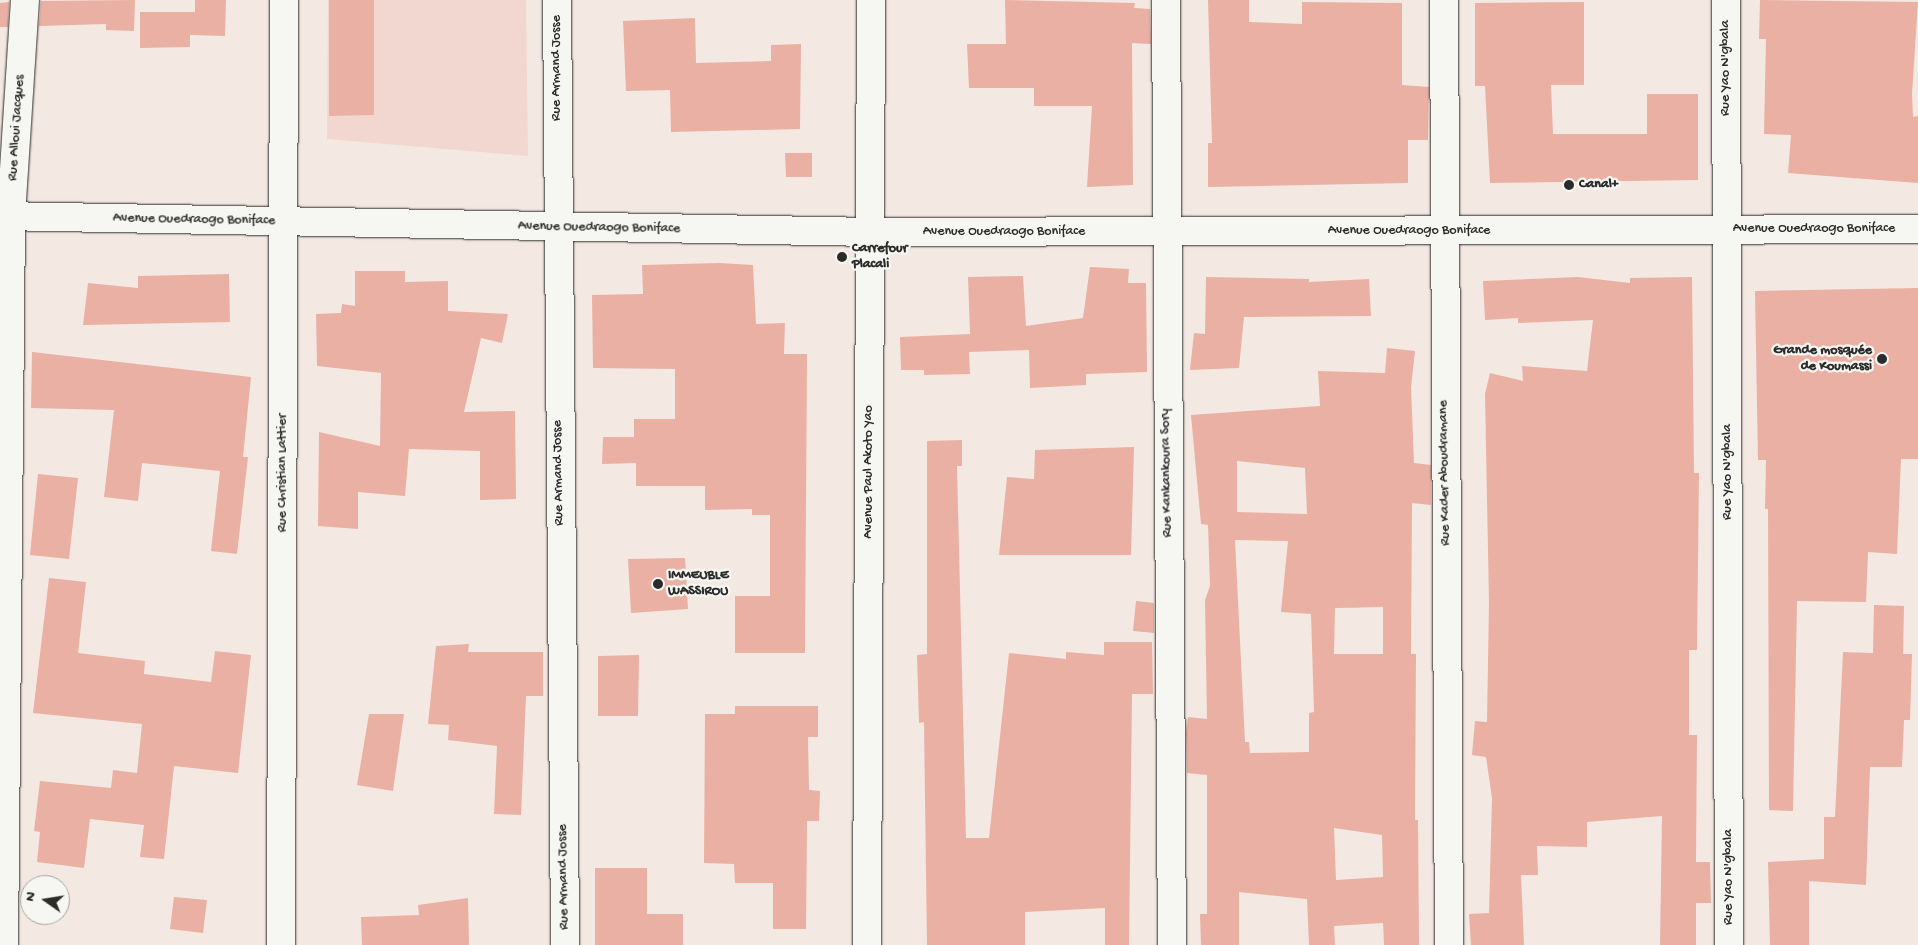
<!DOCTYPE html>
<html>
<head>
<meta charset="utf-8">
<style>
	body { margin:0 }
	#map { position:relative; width:1918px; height:945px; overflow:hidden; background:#f4e8e2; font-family:"Gochi Hand",sans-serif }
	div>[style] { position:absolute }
	.built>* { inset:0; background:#f1d7cf }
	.building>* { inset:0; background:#eab0a4 }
	.roads { filter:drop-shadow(0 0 1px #2b2b2b) drop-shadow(0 0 1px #2b2b2b) }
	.street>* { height:28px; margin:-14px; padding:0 14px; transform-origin:14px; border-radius:14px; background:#f6f6f2 }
	.secondary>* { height:28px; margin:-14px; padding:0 14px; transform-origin:14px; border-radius:14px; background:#f6f6f2 }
	.dots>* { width:14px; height:14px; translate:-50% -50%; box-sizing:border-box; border:2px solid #f6f6f2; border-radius:50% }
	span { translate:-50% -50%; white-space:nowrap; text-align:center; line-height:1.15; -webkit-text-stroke:4.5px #f6f6f2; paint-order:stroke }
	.street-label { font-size:14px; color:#2b2b2b }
	.poi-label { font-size:14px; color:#2b2b2b; font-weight:700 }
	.left { translate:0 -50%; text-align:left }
	.right { translate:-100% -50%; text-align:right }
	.north { position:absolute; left:20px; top:875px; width:50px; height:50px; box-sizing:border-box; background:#f6f6f2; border:1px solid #a5a5a2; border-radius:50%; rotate:283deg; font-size:14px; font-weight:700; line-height:20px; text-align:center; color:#2b2b2b }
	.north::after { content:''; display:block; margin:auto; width:18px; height:22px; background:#2b2b2b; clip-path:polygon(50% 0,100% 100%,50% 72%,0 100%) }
</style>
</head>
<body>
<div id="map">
	<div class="built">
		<div style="clip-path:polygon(328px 0,526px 0,528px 156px,327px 139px)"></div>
	</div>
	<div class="building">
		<div style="clip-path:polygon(135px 0,134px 31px,106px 30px,106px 24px,39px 26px,41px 1px)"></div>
		<div style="clip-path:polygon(195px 0,226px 0,225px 36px,190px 35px,190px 47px,140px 48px,140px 12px,195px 12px)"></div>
		<div style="clip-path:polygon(329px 0,374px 0,374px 115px,329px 116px)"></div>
		<div style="clip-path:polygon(1005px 0,1135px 3px,1134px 8px,1150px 9px,1151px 44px,1132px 43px,1133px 185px,1087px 187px,1092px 106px,1034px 106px,1034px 88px,969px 88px,967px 44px,1006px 44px)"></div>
		<div style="clip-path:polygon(1208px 0,1249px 0,1249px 22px,1302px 24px,1302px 2px,1402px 3px,1402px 85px,1429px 87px,1428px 140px,1408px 140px,1408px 183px,1208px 187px,1208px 143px,1212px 143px)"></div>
		<div style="clip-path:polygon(1760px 0,1918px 2px,1912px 94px,1913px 117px,1918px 116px,1918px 183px,1788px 173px,1791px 135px,1764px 134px,1766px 39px,1759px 39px)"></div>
		<div style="clip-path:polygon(9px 2px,8px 27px,0 27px,0 3px)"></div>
		<div style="clip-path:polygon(1584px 2px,1584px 85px,1551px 85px,1553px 134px,1647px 134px,1647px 94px,1698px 94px,1698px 180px,1490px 183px,1485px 86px,1475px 86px,1475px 3px)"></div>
		<div style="clip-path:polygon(695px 18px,696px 63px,771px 61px,771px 45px,801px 44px,800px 129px,671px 132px,670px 90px,626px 91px,623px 21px)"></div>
		<div style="clip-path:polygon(785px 153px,812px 153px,812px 177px,786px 177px)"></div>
		<div style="clip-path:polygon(720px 263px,753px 265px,756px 324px,785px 323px,784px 354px,807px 354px,805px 653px,735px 653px,735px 596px,770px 596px,770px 515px,752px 515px,752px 509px,705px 510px,705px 486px,636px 486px,636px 463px,602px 464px,603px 437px,634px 437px,634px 419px,675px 419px,675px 369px,593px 368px,592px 295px,643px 294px,642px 265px)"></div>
		<div style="clip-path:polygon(1090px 267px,1129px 269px,1128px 283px,1146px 283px,1147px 372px,1086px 374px,1086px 385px,1030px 388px,1029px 350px,969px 352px,970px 374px,924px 375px,924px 370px,901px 370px,900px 337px,970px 334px,968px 277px,1023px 276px,1026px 326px,1083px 318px)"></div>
		<div style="clip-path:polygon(355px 271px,405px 271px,405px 282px,448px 281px,448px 311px,508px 314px,502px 343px,481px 338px,464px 412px,515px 411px,516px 499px,480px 500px,480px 451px,409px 449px,405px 496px,358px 492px,358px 529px,318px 526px,319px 432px,380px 446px,381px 373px,317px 366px,316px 314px,341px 313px,342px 304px,355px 306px)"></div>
		<div style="clip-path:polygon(229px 274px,230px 322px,83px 325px,88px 283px,138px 288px,138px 276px)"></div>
		<div style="clip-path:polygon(1206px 277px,1309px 279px,1309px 282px,1369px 279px,1371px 316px,1244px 317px,1239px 368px,1190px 370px,1194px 333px,1205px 334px)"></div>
		<div style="clip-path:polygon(1578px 277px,1630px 283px,1630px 278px,1692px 277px,1694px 473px,1699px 473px,1697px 650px,1689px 650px,1689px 735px,1697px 735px,1696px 862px,1710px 862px,1711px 903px,1696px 903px,1696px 945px,1660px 945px,1662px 816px,1587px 822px,1587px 847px,1537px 846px,1538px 875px,1521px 875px,1524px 945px,1471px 945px,1469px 914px,1489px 913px,1492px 798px,1486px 757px,1472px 755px,1475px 721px,1487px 722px,1489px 602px,1485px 394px,1490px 373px,1523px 381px,1522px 366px,1587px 371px,1593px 320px,1518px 323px,1518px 318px,1485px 320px,1483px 281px)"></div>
		<div style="clip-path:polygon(1918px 288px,1918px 459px,1901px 459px,1897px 554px,1868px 552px,1866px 602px,1797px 601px,1793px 811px,1769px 810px,1768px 509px,1765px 509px,1766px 460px,1758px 460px,1755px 291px)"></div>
		<div style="clip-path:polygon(evenodd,1387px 348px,1415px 351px,1411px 387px,1414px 463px,1431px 465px,1431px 505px,1412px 503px,1411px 654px,1416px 654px,1415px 820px,1418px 820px,1419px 945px,1384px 945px,1383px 923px,1334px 926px,1335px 945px,1309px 945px,1307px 899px,1239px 892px,1239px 945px,1201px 945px,1200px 914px,1207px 914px,1207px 775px,1187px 773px,1186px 732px,1188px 717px,1207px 719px,1205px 600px,1210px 586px,1208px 525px,1201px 524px,1191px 415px,1320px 406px,1318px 371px,1385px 373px,1387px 348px,1237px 461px,1305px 468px,1307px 514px,1237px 512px,1237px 461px,1387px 348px,1235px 540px,1288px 541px,1281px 612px,1311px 614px,1314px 712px,1309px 713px,1309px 752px,1250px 753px,1249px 742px,1245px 742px,1235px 540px,1387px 348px,1383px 607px,1383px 654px,1334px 654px,1335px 608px,1383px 607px,1387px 348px,1334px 828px,1382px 835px,1383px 877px,1336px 880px,1334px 828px)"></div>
		<div style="clip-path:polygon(32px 352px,251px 377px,243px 457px,248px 457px,237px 554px,211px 551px,220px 471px,142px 463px,138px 501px,104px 497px,114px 410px,31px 408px)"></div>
		<div style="clip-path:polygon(962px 440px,962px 466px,957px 466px,966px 838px,989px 838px,1009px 653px,1066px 659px,1066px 652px,1104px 655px,1104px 642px,1152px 642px,1153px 694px,1132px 694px,1129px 945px,1105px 945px,1105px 908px,1025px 912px,1025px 945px,927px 945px,924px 722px,919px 723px,917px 655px,927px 654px,927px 441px)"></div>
		<div style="clip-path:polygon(1134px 447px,1131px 555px,999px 555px,1007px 477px,1034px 479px,1035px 450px)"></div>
		<div style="clip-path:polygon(38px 474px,78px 478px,69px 559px,30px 555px)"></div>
		<div style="clip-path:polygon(685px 558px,688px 609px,631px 613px,628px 559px)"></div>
		<div style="clip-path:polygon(49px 578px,86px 582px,78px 653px,145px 661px,144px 674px,211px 682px,215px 651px,251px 655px,238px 773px,174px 766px,164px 859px,140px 857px,144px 825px,90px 819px,84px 868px,37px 862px,40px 832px,34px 831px,40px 781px,111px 788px,113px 770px,137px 773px,142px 724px,33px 713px)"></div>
		<div style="clip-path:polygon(1136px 601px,1154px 603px,1154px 633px,1133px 631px)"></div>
		<div style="clip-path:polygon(1874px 605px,1904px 606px,1903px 654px,1912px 654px,1910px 720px,1904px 720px,1902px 767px,1870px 767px,1866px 885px,1809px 881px,1809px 945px,1770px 945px,1768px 862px,1824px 859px,1824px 817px,1835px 817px,1843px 652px,1873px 653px)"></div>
		<div style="clip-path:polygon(469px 644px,468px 652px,543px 652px,543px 696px,526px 696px,521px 815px,494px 814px,497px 746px,448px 740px,449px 725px,428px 724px,436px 646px)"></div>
		<div style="clip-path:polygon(639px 655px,638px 716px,598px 716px,598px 656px)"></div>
		<div style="clip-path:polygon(735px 706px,818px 706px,818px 737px,808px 737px,809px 790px,820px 791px,819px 821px,807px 821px,806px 929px,773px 929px,773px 883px,735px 883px,734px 864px,704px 863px,705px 714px,735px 714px)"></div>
		<div style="clip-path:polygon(369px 714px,404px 714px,393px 791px,357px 785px)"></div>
		<div style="clip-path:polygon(595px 868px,647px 868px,647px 914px,683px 914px,683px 945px,595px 945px)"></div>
		<div style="clip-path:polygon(174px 897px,207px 900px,203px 933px,170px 929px)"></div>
		<div style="clip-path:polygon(468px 898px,469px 945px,362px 945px,361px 917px,419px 915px,418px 905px)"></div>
	</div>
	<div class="roads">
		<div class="street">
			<div style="left:557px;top:0;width:945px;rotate:89.51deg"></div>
			<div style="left:1166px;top:0;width:945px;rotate:89.64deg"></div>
			<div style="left:1444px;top:0;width:945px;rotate:89.7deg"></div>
			<div style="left:1726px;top:0;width:945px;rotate:89.82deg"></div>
			<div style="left:4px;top:945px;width:729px;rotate:-89.45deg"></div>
			<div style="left:11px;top:216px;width:216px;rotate:-86.3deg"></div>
			<div style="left:281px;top:945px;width:945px;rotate:-89.82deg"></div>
		</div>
		<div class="secondary">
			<div style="left:0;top:216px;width:869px;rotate:1.05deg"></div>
			<div style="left:869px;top:232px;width:1049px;rotate:-0.16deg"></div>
			<div style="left:867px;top:945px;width:945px;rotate:-89.76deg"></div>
		</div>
	</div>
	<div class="dots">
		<div style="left:1569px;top:185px;background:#2b2b2b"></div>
		<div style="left:842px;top:257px;background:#2b2b2b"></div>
		<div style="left:1882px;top:359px;background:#2b2b2b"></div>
		<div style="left:658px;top:584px;background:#2b2b2b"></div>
	</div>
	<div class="street-label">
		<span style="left:557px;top:68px;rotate:-90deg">Rue Armand Josse</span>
		<span style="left:1726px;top:68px;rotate:-90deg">Rue Yao N'gbala</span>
		<span style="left:17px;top:128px;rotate:-86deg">Rue Alloui Jacques</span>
		<span style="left:194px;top:220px;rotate:1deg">Avenue Ouedraogo Boniface</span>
		<span style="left:599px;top:228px;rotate:1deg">Avenue Ouedraogo Boniface</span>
		<span style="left:1814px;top:229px">Avenue Ouedraogo Boniface</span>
		<span style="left:1409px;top:231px">Avenue Ouedraogo Boniface</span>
		<span style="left:1004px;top:232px">Avenue Ouedraogo Boniface</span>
		<span style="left:869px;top:472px;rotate:-90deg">Avenue Paul Akoto Yao</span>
		<span style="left:1728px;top:472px;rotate:-90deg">Rue Yao N'gbala</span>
		<span style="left:283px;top:473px;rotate:-90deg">Rue Christian Lattier</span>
		<span style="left:559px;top:473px;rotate:-91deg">Rue Armand Josse</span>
		<span style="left:1167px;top:473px;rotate:-91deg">Rue Kankankoura Sory</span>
		<span style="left:1445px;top:473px;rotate:-91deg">Rue Kader Aboudramane</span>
		<span style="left:564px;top:877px;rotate:-91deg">Rue Armand Josse</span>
		<span style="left:1729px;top:877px;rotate:-90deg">Rue Yao N'gbala</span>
	</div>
	<div class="poi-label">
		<span class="left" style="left:1579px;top:185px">Canal+</span>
		<span class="left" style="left:852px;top:257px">Carrefour<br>Placali</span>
		<span class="right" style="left:1872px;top:359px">Grande mosquée<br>de Koumassi</span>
		<span class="left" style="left:668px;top:584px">IMMEUBLE<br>WASSIROU</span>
	</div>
	<div class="north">N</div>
</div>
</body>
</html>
